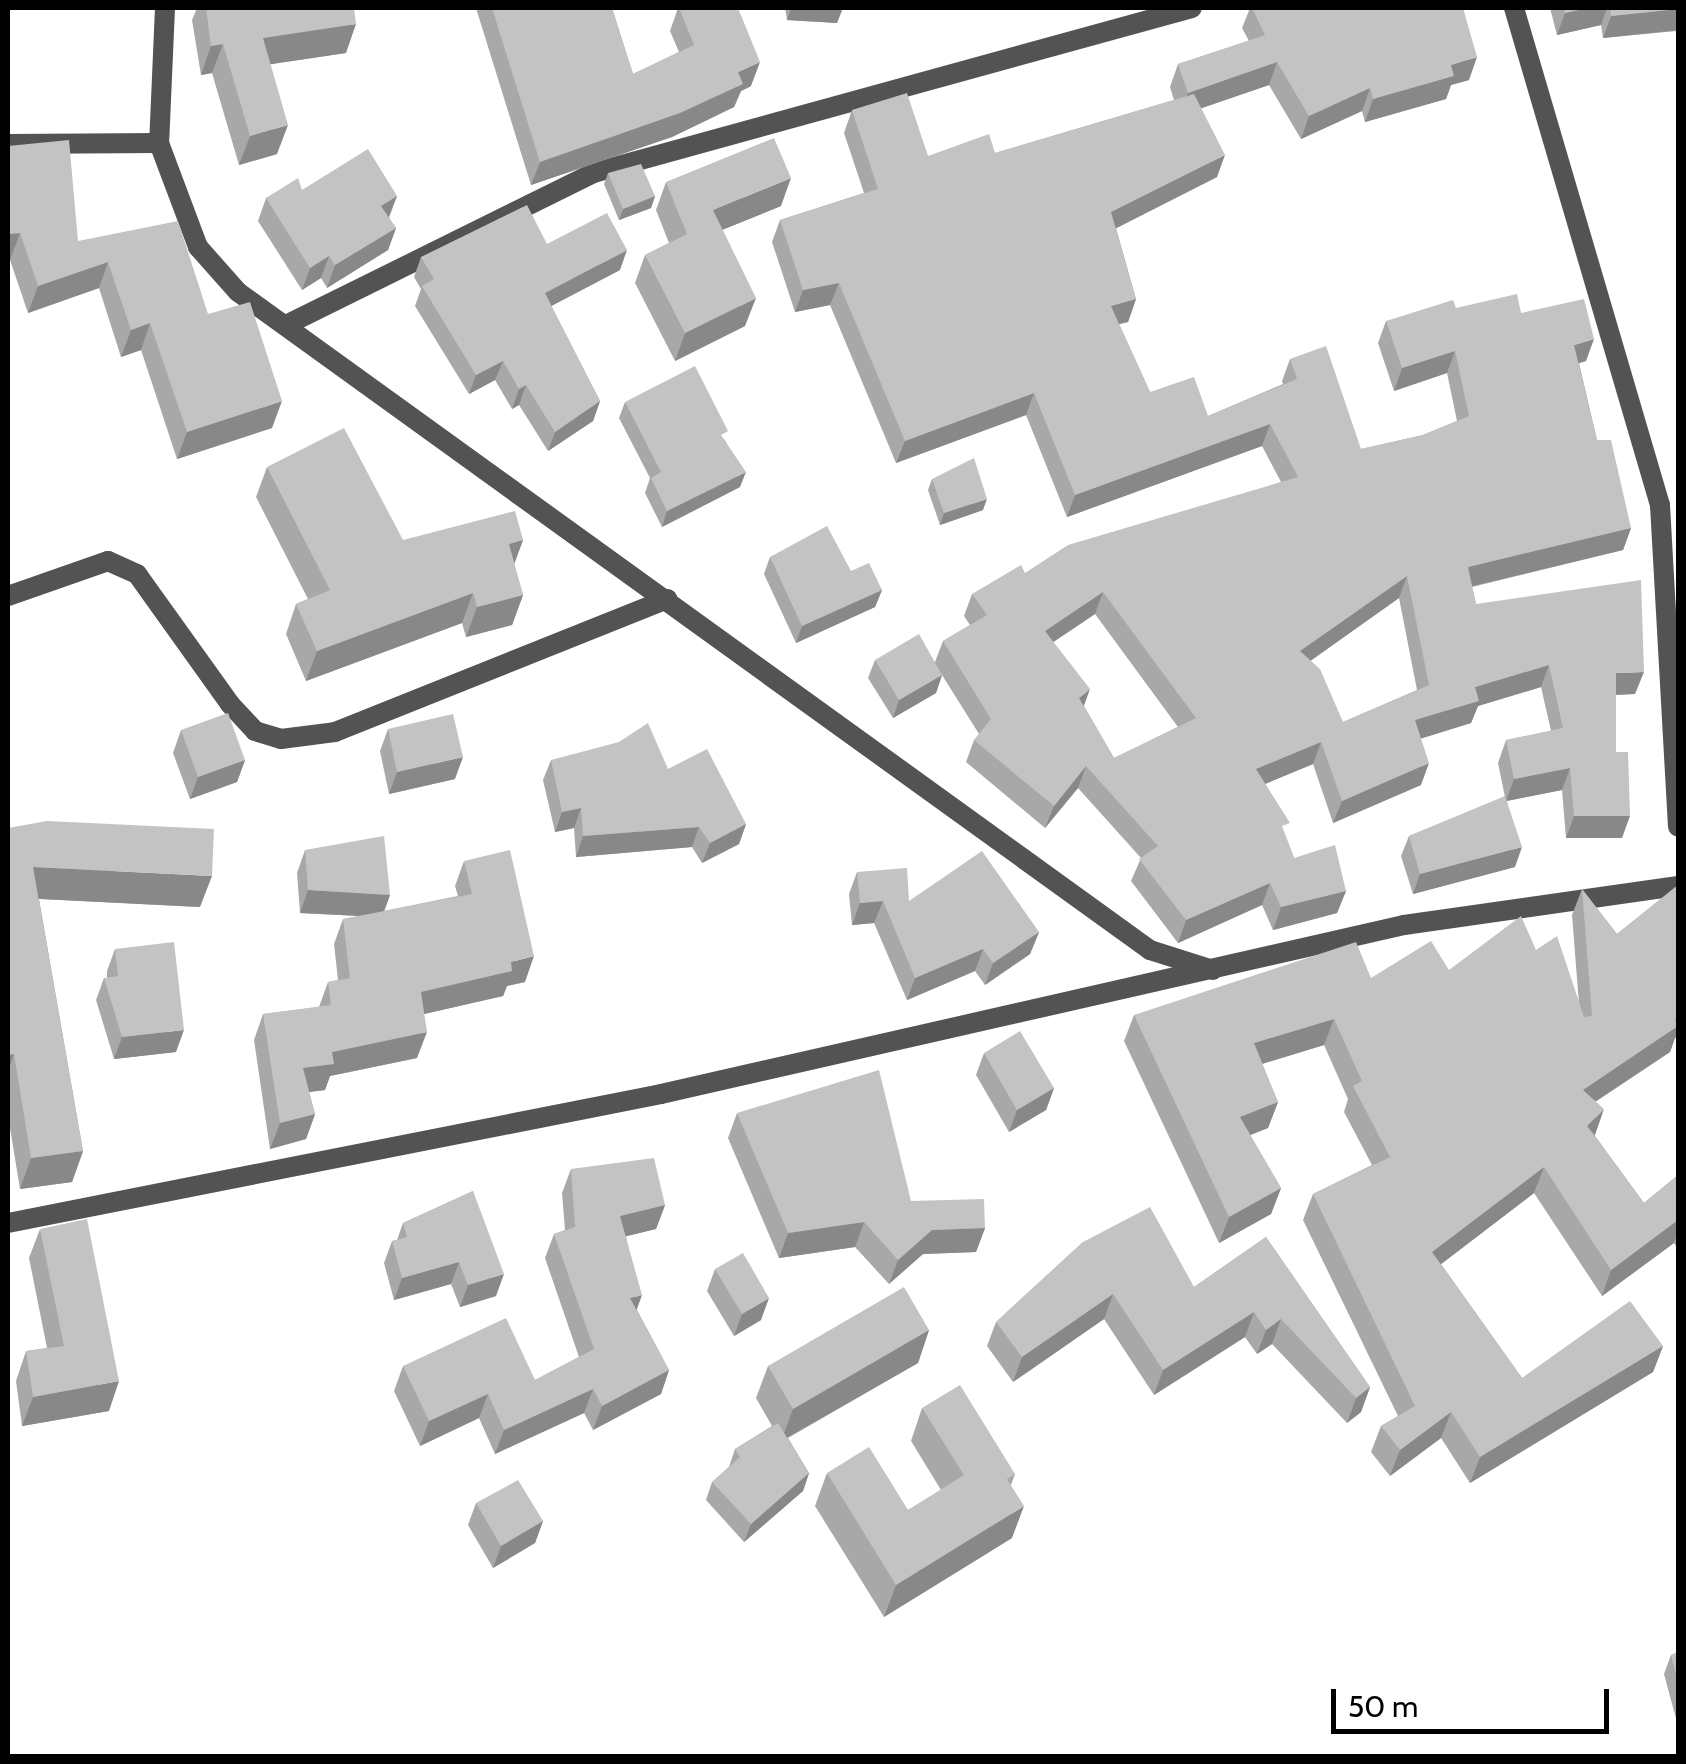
<!DOCTYPE html>
<html>
<head>
<meta charset="utf-8">
<style>
	body { margin:0 }
	#map { position:relative; width:1686px; height:1764px; overflow:hidden; background:#fff; font-family:Cabin,sans-serif }
	div>[style] { position:absolute }
	.street>* { height:20px; margin:-10px; padding:0 10px; transform-origin:10px; border-radius:10px; background:#535353 }
	.wall>* { inset:0; background:#a8a8a8 }
	.shaded-wall>* { inset:0; background:#888 }
	.building>* { inset:0; background:#c3c3c3 }
	span { translate:-50% -50%; white-space:nowrap; text-align:center; line-height:1.15; -webkit-text-stroke:9px #fff; paint-order:stroke }
	.frame { position:absolute; inset:0; border:10px solid #000; pointer-events:none }
	.scale { position:absolute; left:1331px; top:1689px; width:278px; height:45px; box-sizing:border-box; border:5px solid #000; border-top:0; padding-left:12px; font-size:30px; line-height:35px; white-space:nowrap; color:#000; -webkit-text-stroke:8px #fff; paint-order:stroke }
</style>
</head>
<body>
<div id="map">
	<div class="street">
		<div style="left:165px;top:8px;width:135px;rotate:92.5deg"></div>
		<div style="left:159px;top:143px;width:111px;rotate:69.4deg"></div>
		<div style="left:198px;top:247px;width:60px;rotate:48.4deg"></div>
		<div style="left:238px;top:292px;width:1125px;rotate:35.81deg"></div>
		<div style="left:1150px;top:950px;width:66px;rotate:17.6deg"></div>
		<div style="left:1514px;top:8px;width:518px;rotate:73.63deg"></div>
		<div style="left:1660px;top:505px;width:322px;rotate:86.8deg"></div>
		<div style="left:8px;top:144px;width:151px;rotate:-0.4deg"></div>
		<div style="left:290px;top:323px;width:338px;rotate:-26.3deg"></div>
		<div style="left:593px;top:173px;width:621px;rotate:-15.4deg"></div>
		<div style="left:8px;top:596px;width:106px;rotate:-19.3deg"></div>
		<div style="left:108px;top:561px;width:32px;rotate:24deg"></div>
		<div style="left:137px;top:574px;width:160px;rotate:54.4deg"></div>
		<div style="left:230px;top:704px;width:37px;rotate:47deg"></div>
		<div style="left:255px;top:731px;width:27px;rotate:17deg"></div>
		<div style="left:281px;top:739px;width:54px;rotate:-7.4deg"></div>
		<div style="left:335px;top:732px;width:358px;rotate:-21.8deg"></div>
		<div style="left:8px;top:1223px;width:666px;rotate:-11.17deg"></div>
		<div style="left:661px;top:1094px;width:762px;rotate:-12.81deg"></div>
		<div style="left:1404px;top:925px;width:277px;rotate:-8.1deg"></div>
	</div>
	<div class="wall">
		<div style="clip-path:polygon(197px 8px,354px 8px,346px 53px,270px 64px,277px 154px,239px 165px,212px 73px,201px 75px,192px 20px)"></div>
		<div style="clip-path:polygon(476px 8px,612px 8px,633px 74px,679px 52px,670px 31px,678px 8px,751px 86px,741px 91px,734px 107px,672px 137px,531px 185px)"></div>
		<div style="clip-path:polygon(785px 8px,866px 8px,842px 10px,837px 23px,787px 20px)"></div>
		<div style="clip-path:polygon(evenodd,1250px 8px,1463px 8px,1469px 80px,1451px 85px,1446px 99px,1365px 122px,1362px 111px,1301px 139px,1269px 85px,1201px 108px,1217px 177px,1116px 228px,1136px 299px,1128px 322px,1119px 324px,1150px 392px,1208px 416px,1283px 384px,1282px 381px,1290px 359px,1361px 449px,1423px 435px,1457px 421px,1447px 373px,1394px 391px,1378px 343px,1386px 321px,1456px 308px,1521px 313px,1586px 361px,1579px 363px,1597px 440px,1631px 528px,1623px 550px,1472px 587px,1476px 604px,1635px 694px,1616px 695px,1616px 752px,1622px 838px,1566px 838px,1562px 790px,1507px 801px,1515px 867px,1413px 894px,1401px 856px,1409px 836px,1505px 797px,1498px 763px,1506px 740px,1551px 731px,1541px 687px,1478px 706px,1471px 723px,1421px 738px,1421px 785px,1333px 823px,1313px 764px,1265px 784px,1294px 858px,1346px 891px,1337px 913px,1273px 930px,1262px 905px,1178px 943px,1131px 881px,1141px 858px,1078px 788px,1045px 828px,966px 762px,974px 740px,979px 734px,942px 675px,936px 693px,893px 718px,868px 678px,875px 660px,935px 662px,943px 641px,970px 625px,964px 616px,972px 594px,1281px 482px,1262px 446px,1067px 517px,1026px 415px,896px 463px,830px 305px,795px 312px,772px 242px,780px 220px,864px 193px,844px 133px,852px 110px,928px 156px,995px 153px,1174px 100px,1170px 87px,1178px 64px,1249px 41px,1242px 28px,1250px 8px,1399px 598px,1417px 690px,1343px 722px,1310px 661px,1399px 598px,1250px 8px,1095px 614px,1178px 727px,1114px 758px,1084px 706px,1053px 642px,1095px 614px)"></div>
		<div style="clip-path:polygon(1550px 8px,1678px 8px,1677px 31px,1603px 38px,1601px 25px,1557px 35px)"></div>
		<div style="clip-path:polygon(8px 146px,78px 241px,208px 314px,272px 428px,177px 459px,141px 350px,121px 357px,99px 288px,28px 313px,10px 260px)"></div>
		<div style="clip-path:polygon(608px 173px,655px 196px,651px 208px,619px 220px,604px 184px)"></div>
		<div style="clip-path:polygon(666px 182px,781px 206px,722px 230px,745px 326px,675px 361px,635px 283px,645px 255px,669px 243px,656px 210px)"></div>
		<div style="clip-path:polygon(302px 190px,397px 196px,389px 218px,396px 228px,388px 250px,327px 288px,321px 278px,302px 290px,258px 221px,266px 198px)"></div>
		<div style="clip-path:polygon(547px 244px,620px 270px,551px 306px,600px 401px,593px 421px,548px 451px,519px 405px,512px 409px,495px 380px,469px 394px,415px 306px,421px 289px,414px 277px,421px 257px)"></div>
		<div style="clip-path:polygon(625px 402px,725px 440px,740px 487px,662px 527px,645px 493px,650px 478px,619px 418px)"></div>
		<div style="clip-path:polygon(267px 467px,403px 540px,523px 540px,514px 564px,523px 595px,512px 625px,466px 637px,462px 623px,306px 681px,286px 634px,296px 604px,308px 599px,256px 497px)"></div>
		<div style="clip-path:polygon(932px 479px,983px 510px,940px 525px,928px 490px)"></div>
		<div style="clip-path:polygon(770px 557px,851px 571px,882px 590px,875px 607px,796px 643px,764px 574px)"></div>
		<div style="clip-path:polygon(388px 729px,455px 779px,389px 794px,380px 751px)"></div>
		<div style="clip-path:polygon(181px 730px,245px 760px,237px 782px,190px 799px,173px 753px)"></div>
		<div style="clip-path:polygon(551px 760px,668px 769px,746px 824px,739px 844px,702px 863px,692px 847px,576px 857px,574px 828px,555px 832px,543px 780px)"></div>
		<div style="clip-path:polygon(8px 828px,200px 907px,39px 899px,83px 1151px,72px 1182px,20px 1189px,8px 1116px)"></div>
		<div style="clip-path:polygon(305px 850px,390px 895px,384px 911px,458px 896px,455px 886px,464px 861px,525px 982px,507px 986px,503px 996px,424px 1014px,417px 1058px,330px 1076px,325px 1090px,309px 1092px,315px 1114px,306px 1139px,270px 1149px,254px 1040px,263px 1014px,319px 1007px,328px 982px,338px 980px,334px 944px,343px 919px,359px 916px,300px 913px,297px 873px)"></div>
		<div style="clip-path:polygon(857px 872px,909px 901px,1039px 932px,1030px 954px,985px 985px,975px 971px,907px 1000px,874px 923px,852px 925px,849px 894px)"></div>
		<div style="clip-path:polygon(1678px 885px,1678px 1035px,1675px 1038px,1670px 1052px,1596px 1101px,1595px 1136px,1644px 1203px,1678px 1175px,1678px 1249px,1674px 1243px,1602px 1296px,1534px 1193px,1441px 1264px,1522px 1378px,1663px 1346px,1653px 1372px,1470px 1483px,1441px 1438px,1390px 1476px,1371px 1452px,1381px 1426px,1398px 1416px,1303px 1220px,1313px 1194px,1372px 1165px,1344px 1112px,1348px 1099px,1324px 1045px,1262px 1064px,1278px 1102px,1268px 1128px,1250px 1135px,1281px 1188px,1271px 1214px,1219px 1243px,1124px 1041px,1134px 1015px,1371px 978px,1449px 970px,1536px 950px,1579px 1004px,1572px 915px,1582px 889px,1617px 934px)"></div>
		<div style="clip-path:polygon(115px 949px,176px 1052px,114px 1059px,96px 1000px,104px 978px,107px 978px,107px 971px)"></div>
		<div style="clip-path:polygon(984px 1053px,1054px 1088px,1046px 1110px,1009px 1132px,976px 1075px)"></div>
		<div style="clip-path:polygon(737px 1113px,911px 1201px,985px 1228px,976px 1252px,923px 1254px,889px 1284px,855px 1247px,779px 1258px,728px 1138px)"></div>
		<div style="clip-path:polygon(571px 1169px,665px 1205px,656px 1229px,626px 1236px,637px 1310px,669px 1370px,661px 1394px,593px 1430px,584px 1413px,495px 1454px,479px 1418px,420px 1446px,394px 1391px,403px 1366px,535px 1380px,579px 1357px,545px 1258px,554px 1234px,565px 1230px,562px 1193px)"></div>
		<div style="clip-path:polygon(473px 1191px,496px 1296px,460px 1307px,451px 1284px,394px 1300px,384px 1263px,392px 1241px,397px 1240px,403px 1223px)"></div>
		<div style="clip-path:polygon(40px 1229px,109px 1411px,22px 1426px,16px 1381px,26px 1351px,47px 1348px,29px 1258px)"></div>
		<div style="clip-path:polygon(1266px 1237px,1370px 1387px,1361px 1412px,1347px 1423px,1272px 1344px,1257px 1354px,1245px 1337px,1154px 1395px,1104px 1319px,1013px 1382px,987px 1346px,996px 1322px,1083px 1242px,1194px 1287px)"></div>
		<div style="clip-path:polygon(715px 1269px,761px 1320px,734px 1336px,707px 1291px)"></div>
		<div style="clip-path:polygon(929px 1330px,918px 1363px,788px 1438px,809px 1473px,803px 1491px,744px 1542px,706px 1500px,712px 1482px,729px 1467px,735px 1449px,772px 1426px,756px 1398px,768px 1366px)"></div>
		<div style="clip-path:polygon(922px 1408px,1015px 1474px,1011px 1485px,1012px 1538px,884px 1617px,815px 1506px,827px 1473px,908px 1510px,941px 1490px,911px 1441px)"></div>
		<div style="clip-path:polygon(476px 1503px,543px 1521px,535px 1543px,493px 1568px,468px 1525px)"></div>
		<div style="clip-path:polygon(1678px 1652px,1678px 1726px,1664px 1674px,1671px 1655px)"></div>
	</div>
	<div class="shaded-wall">
		<div style="clip-path:polygon(791px 8px,866px 8px,842px 10px,837px 23px,787px 20px)"></div>
		<div style="clip-path:polygon(1588px 8px,1607px 8px,1601px 25px,1557px 35px,1565px 13px)"></div>
		<div style="clip-path:polygon(1678px 9px,1678px 30px,1603px 38px,1611px 16px)"></div>
		<div style="clip-path:polygon(356px 24px,346px 53px,252px 67px,263px 38px)"></div>
		<div style="clip-path:polygon(223px 44px,212px 73px,201px 75px,211px 46px)"></div>
		<div style="clip-path:polygon(1477px 57px,1469px 80px,1451px 85px,1446px 99px,1365px 122px,1373px 99px,1451px 65px)"></div>
		<div style="clip-path:polygon(760px 62px,751px 86px,741px 91px,734px 107px,672px 137px,531px 185px,540px 162px)"></div>
		<div style="clip-path:polygon(1277px 62px,1269px 85px,1179px 116px,1188px 93px)"></div>
		<div style="clip-path:polygon(1370px 88px,1362px 111px,1301px 139px,1309px 116px)"></div>
		<div style="clip-path:polygon(288px 125px,277px 154px,239px 165px,250px 136px)"></div>
		<div style="clip-path:polygon(1225px 155px,1217px 177px,1103px 235px,1111px 212px)"></div>
		<div style="clip-path:polygon(791px 178px,781px 206px,702px 238px,713px 210px)"></div>
		<div style="clip-path:polygon(397px 196px,388px 218px,381px 206px)"></div>
		<div style="clip-path:polygon(655px 196px,651px 208px,619px 220px,623px 209px)"></div>
		<div style="clip-path:polygon(396px 228px,388px 250px,327px 288px,335px 265px)"></div>
		<div style="clip-path:polygon(20px 233px,10px 260px,8px 260px,8px 234px)"></div>
		<div style="clip-path:polygon(627px 250px,620px 270px,538px 313px,545px 293px)"></div>
		<div style="clip-path:polygon(329px 256px,321px 278px,302px 290px,310px 268px)"></div>
		<div style="clip-path:polygon(108px 262px,99px 288px,28px 313px,38px 286px)"></div>
		<div style="clip-path:polygon(839px 283px,830px 305px,795px 312px,803px 290px)"></div>
		<div style="clip-path:polygon(756px 298px,745px 326px,675px 361px,685px 333px)"></div>
		<div style="clip-path:polygon(1136px 299px,1128px 322px,1103px 328px,1111px 306px)"></div>
		<div style="clip-path:polygon(150px 323px,141px 350px,121px 357px,131px 330px)"></div>
		<div style="clip-path:polygon(1594px 339px,1586px 361px,1566px 367px,1574px 345px)"></div>
		<div style="clip-path:polygon(1455px 351px,1447px 373px,1394px 391px,1402px 368px)"></div>
		<div style="clip-path:polygon(503px 361px,495px 380px,469px 394px,476px 375px)"></div>
		<div style="clip-path:polygon(526px 385px,519px 405px,512px 409px,519px 389px)"></div>
		<div style="clip-path:polygon(1034px 393px,1026px 415px,896px 463px,905px 441px)"></div>
		<div style="clip-path:polygon(282px 401px,272px 428px,177px 459px,187px 432px)"></div>
		<div style="clip-path:polygon(600px 401px,593px 421px,548px 451px,555px 432px)"></div>
		<div style="clip-path:polygon(1270px 424px,1262px 446px,1067px 517px,1075px 495px)"></div>
		<div style="clip-path:polygon(746px 472px,740px 487px,662px 527px,667px 511px)"></div>
		<div style="clip-path:polygon(987px 499px,983px 510px,940px 525px,944px 513px)"></div>
		<div style="clip-path:polygon(1631px 528px,1623px 550px,1460px 589px,1468px 567px)"></div>
		<div style="clip-path:polygon(523px 540px,512px 570px,509px 544px)"></div>
		<div style="clip-path:polygon(1407px 576px,1399px 598px,1292px 674px,1300px 651px)"></div>
		<div style="clip-path:polygon(882px 590px,875px 607px,796px 643px,802px 626px)"></div>
		<div style="clip-path:polygon(1103px 592px,1095px 614px,1037px 653px,1045px 631px)"></div>
		<div style="clip-path:polygon(473px 593px,462px 623px,306px 681px,317px 651px)"></div>
		<div style="clip-path:polygon(523px 595px,512px 625px,466px 637px,477px 607px)"></div>
		<div style="clip-path:polygon(1549px 665px,1541px 687px,1478px 706px,1471px 723px,1407px 743px,1415px 720px,1475px 687px)"></div>
		<div style="clip-path:polygon(1644px 672px,1635px 694px,1608px 695px,1616px 673px)"></div>
		<div style="clip-path:polygon(942px 675px,936px 693px,893px 718px,899px 700px)"></div>
		<div style="clip-path:polygon(1090px 689px,1082px 711px,1079px 698px)"></div>
		<div style="clip-path:polygon(1321px 742px,1313px 764px,1248px 791px,1256px 769px)"></div>
		<div style="clip-path:polygon(463px 757px,455px 779px,389px 794px,397px 772px)"></div>
		<div style="clip-path:polygon(245px 760px,237px 782px,190px 799px,198px 777px)"></div>
		<div style="clip-path:polygon(1429px 763px,1421px 785px,1333px 823px,1342px 801px)"></div>
		<div style="clip-path:polygon(1086px 766px,1078px 788px,1045px 828px,1054px 806px)"></div>
		<div style="clip-path:polygon(1570px 768px,1562px 790px,1506px 801px,1514px 779px)"></div>
		<div style="clip-path:polygon(581px 808px,574px 828px,555px 832px,562px 812px)"></div>
		<div style="clip-path:polygon(1574px 816px,1630px 816px,1622px 838px,1566px 838px)"></div>
		<div style="clip-path:polygon(746px 824px,739px 844px,702px 863px,710px 843px)"></div>
		<div style="clip-path:polygon(699px 827px,692px 847px,576px 857px,583px 836px)"></div>
		<div style="clip-path:polygon(1522px 847px,1515px 867px,1413px 894px,1420px 874px)"></div>
		<div style="clip-path:polygon(33px 867px,212px 876px,200px 907px,22px 898px)"></div>
		<div style="clip-path:polygon(1270px 883px,1262px 905px,1178px 943px,1186px 920px)"></div>
		<div style="clip-path:polygon(308px 890px,390px 895px,382px 917px,300px 913px)"></div>
		<div style="clip-path:polygon(1346px 891px,1337px 913px,1273px 930px,1281px 907px)"></div>
		<div style="clip-path:polygon(883px 901px,874px 923px,852px 925px,860px 903px)"></div>
		<div style="clip-path:polygon(1039px 932px,1030px 954px,985px 985px,993px 963px)"></div>
		<div style="clip-path:polygon(983px 949px,975px 971px,907px 1000px,915px 978px)"></div>
		<div style="clip-path:polygon(534px 956px,525px 982px,507px 986px,503px 996px,411px 1017px,421px 992px,511px 962px)"></div>
		<div style="clip-path:polygon(1678px 1017px,1678px 1035px,1675px 1038px,1670px 1052px,1574px 1116px,1583px 1090px)"></div>
		<div style="clip-path:polygon(1334px 1019px,1324px 1045px,1245px 1069px,1254px 1043px)"></div>
		<div style="clip-path:polygon(184px 1030px,176px 1052px,114px 1059px,122px 1037px)"></div>
		<div style="clip-path:polygon(427px 1032px,417px 1058px,330px 1076px,325px 1090px,294px 1094px,303px 1068px,332px 1052px)"></div>
		<div style="clip-path:polygon(14px 1054px,8px 1071px,8px 1055px)"></div>
		<div style="clip-path:polygon(1054px 1088px,1046px 1110px,1009px 1132px,1017px 1110px)"></div>
		<div style="clip-path:polygon(1278px 1102px,1268px 1128px,1230px 1143px,1240px 1117px)"></div>
		<div style="clip-path:polygon(1604px 1109px,1595px 1135px,1587px 1126px)"></div>
		<div style="clip-path:polygon(315px 1114px,306px 1139px,270px 1149px,280px 1123px)"></div>
		<div style="clip-path:polygon(83px 1151px,72px 1182px,20px 1189px,31px 1158px)"></div>
		<div style="clip-path:polygon(1544px 1167px,1534px 1193px,1423px 1278px,1432px 1252px)"></div>
		<div style="clip-path:polygon(1281px 1188px,1271px 1214px,1219px 1243px,1229px 1217px)"></div>
		<div style="clip-path:polygon(665px 1205px,656px 1229px,611px 1240px,620px 1216px)"></div>
		<div style="clip-path:polygon(1678px 1220px,1678px 1230px,1674px 1243px,1602px 1296px,1611px 1270px)"></div>
		<div style="clip-path:polygon(864px 1222px,855px 1247px,779px 1258px,788px 1233px)"></div>
		<div style="clip-path:polygon(985px 1228px,976px 1252px,923px 1254px,889px 1284px,898px 1260px,932px 1230px)"></div>
		<div style="clip-path:polygon(459px 1262px,451px 1284px,394px 1300px,402px 1278px)"></div>
		<div style="clip-path:polygon(504px 1274px,496px 1296px,460px 1307px,468px 1285px)"></div>
		<div style="clip-path:polygon(1113px 1294px,1104px 1319px,1013px 1382px,1022px 1357px)"></div>
		<div style="clip-path:polygon(642px 1295px,633px 1320px,630px 1298px)"></div>
		<div style="clip-path:polygon(769px 1298px,761px 1320px,734px 1336px,742px 1314px)"></div>
		<div style="clip-path:polygon(1254px 1312px,1245px 1337px,1154px 1395px,1163px 1370px)"></div>
		<div style="clip-path:polygon(1281px 1319px,1272px 1344px,1257px 1354px,1266px 1330px)"></div>
		<div style="clip-path:polygon(929px 1330px,918px 1363px,781px 1441px,793px 1409px)"></div>
		<div style="clip-path:polygon(1663px 1346px,1653px 1372px,1470px 1483px,1480px 1457px)"></div>
		<div style="clip-path:polygon(669px 1370px,661px 1394px,593px 1430px,602px 1406px)"></div>
		<div style="clip-path:polygon(119px 1381px,109px 1411px,22px 1426px,33px 1397px)"></div>
		<div style="clip-path:polygon(1370px 1387px,1361px 1412px,1347px 1423px,1356px 1398px)"></div>
		<div style="clip-path:polygon(593px 1389px,584px 1413px,495px 1454px,504px 1430px)"></div>
		<div style="clip-path:polygon(488px 1394px,479px 1418px,420px 1446px,429px 1421px)"></div>
		<div style="clip-path:polygon(1451px 1412px,1441px 1438px,1390px 1476px,1400px 1450px)"></div>
		<div style="clip-path:polygon(809px 1473px,803px 1491px,744px 1542px,751px 1524px)"></div>
		<div style="clip-path:polygon(1024px 1506px,1012px 1538px,884px 1617px,896px 1585px)"></div>
		<div style="clip-path:polygon(543px 1521px,535px 1543px,493px 1568px,501px 1546px)"></div>
	</div>
	<div class="building">
		<div style="clip-path:polygon(206px 8px,354px 8px,356px 24px,263px 38px,288px 125px,250px 136px,223px 44px,211px 46px)"></div>
		<div style="clip-path:polygon(492px 8px,612px 8px,633px 74px,694px 45px,679px 8px,738px 8px,760px 62px,738px 72px,743px 84px,680px 113px,540px 162px)"></div>
		<div style="clip-path:polygon(1252px 8px,1463px 8px,1477px 57px,1451px 65px,1454px 76px,1373px 99px,1370px 88px,1309px 116px,1277px 62px,1188px 93px,1178px 64px,1265px 35px)"></div>
		<div style="clip-path:polygon(1564px 8px,1588px 8px,1565px 13px)"></div>
		<div style="clip-path:polygon(1610px 8px,1678px 8px,1678px 9px,1611px 16px)"></div>
		<div style="clip-path:polygon(evenodd,907px 93px,928px 156px,989px 134px,995px 153px,1194px 94px,1225px 155px,1111px 212px,1136px 299px,1111px 306px,1150px 392px,1194px 377px,1208px 416px,1297px 379px,1290px 359px,1326px 346px,1361px 449px,1423px 435px,1469px 416px,1455px 351px,1402px 368px,1386px 321px,1453px 300px,1456px 308px,1517px 294px,1521px 313px,1584px 299px,1594px 339px,1574px 345px,1597px 440px,1611px 440px,1631px 528px,1468px 567px,1476px 604px,1641px 580px,1644px 672px,1616px 673px,1616px 752px,1628px 752px,1630px 816px,1574px 816px,1570px 768px,1514px 779px,1506px 740px,1563px 728px,1549px 665px,1475px 687px,1479px 701px,1415px 720px,1429px 763px,1342px 801px,1321px 742px,1256px 769px,1290px 823px,1282px 826px,1294px 858px,1335px 845px,1346px 891px,1281px 907px,1270px 883px,1186px 920px,1139px 859px,1158px 846px,1086px 766px,1054px 806px,974px 740px,991px 719px,943px 641px,987px 615px,972px 594px,1021px 565px,1025px 573px,1068px 545px,1298px 477px,1270px 424px,1075px 495px,1034px 393px,905px 441px,839px 283px,803px 290px,780px 220px,878px 189px,852px 110px,907px 93px,1407px 576px,1429px 685px,1343px 722px,1320px 669px,1300px 651px,1407px 576px,907px 93px,1103px 592px,1196px 718px,1114px 758px,1079px 698px,1090px 689px,1045px 631px,1103px 592px)"></div>
		<div style="clip-path:polygon(774px 138px,791px 178px,713px 210px,756px 298px,685px 333px,645px 255px,687px 234px,666px 182px)"></div>
		<div style="clip-path:polygon(69px 140px,78px 241px,178px 221px,208px 314px,250px 302px,282px 401px,187px 432px,150px 323px,131px 330px,108px 262px,38px 286px,20px 233px,8px 234px,8px 146px)"></div>
		<div style="clip-path:polygon(368px 149px,397px 196px,381px 206px,396px 228px,335px 265px,329px 256px,310px 268px,266px 198px,298px 178px,302px 190px)"></div>
		<div style="clip-path:polygon(641px 164px,655px 196px,623px 209px,608px 173px)"></div>
		<div style="clip-path:polygon(527px 205px,547px 244px,607px 213px,627px 250px,545px 293px,600px 401px,555px 432px,526px 385px,519px 389px,503px 361px,476px 375px,422px 286px,434px 279px,421px 257px)"></div>
		<div style="clip-path:polygon(695px 366px,728px 431px,721px 435px,746px 472px,667px 511px,651px 478px,661px 472px,625px 402px)"></div>
		<div style="clip-path:polygon(344px 428px,403px 540px,515px 511px,523px 540px,509px 544px,523px 595px,477px 607px,473px 593px,317px 651px,296px 604px,330px 590px,267px 467px)"></div>
		<div style="clip-path:polygon(974px 458px,987px 499px,944px 513px,932px 479px)"></div>
		<div style="clip-path:polygon(827px 526px,851px 571px,869px 563px,882px 590px,802px 626px,770px 557px)"></div>
		<div style="clip-path:polygon(919px 634px,942px 675px,899px 700px,875px 660px)"></div>
		<div style="clip-path:polygon(228px 713px,245px 760px,198px 777px,181px 730px)"></div>
		<div style="clip-path:polygon(453px 714px,463px 757px,397px 772px,388px 729px)"></div>
		<div style="clip-path:polygon(648px 723px,668px 769px,707px 749px,746px 824px,710px 843px,699px 827px,583px 836px,581px 808px,562px 812px,551px 760px,619px 742px)"></div>
		<div style="clip-path:polygon(1505px 796px,1522px 847px,1420px 874px,1409px 836px)"></div>
		<div style="clip-path:polygon(47px 821px,214px 829px,212px 876px,33px 867px,83px 1151px,31px 1158px,14px 1054px,8px 1055px,8px 828px)"></div>
		<div style="clip-path:polygon(384px 836px,390px 895px,308px 890px,305px 850px)"></div>
		<div style="clip-path:polygon(510px 850px,534px 956px,511px 962px,512px 971px,421px 992px,427px 1032px,332px 1052px,334px 1064px,303px 1068px,315px 1114px,280px 1123px,263px 1014px,331px 1005px,328px 982px,350px 978px,343px 919px,472px 894px,464px 861px)"></div>
		<div style="clip-path:polygon(982px 851px,1039px 932px,993px 963px,983px 949px,915px 978px,883px 901px,860px 903px,857px 872px,907px 868px,909px 901px)"></div>
		<div style="clip-path:polygon(1678px 885px,1678px 1017px,1675px 1019px,1678px 1026px,1583px 1090px,1604px 1109px,1587px 1126px,1644px 1203px,1678px 1175px,1678px 1220px,1611px 1270px,1544px 1167px,1432px 1252px,1522px 1378px,1630px 1301px,1663px 1346px,1480px 1457px,1451px 1412px,1400px 1450px,1381px 1426px,1415px 1406px,1313px 1194px,1390px 1157px,1353px 1086px,1362px 1081px,1334px 1019px,1254px 1043px,1278px 1102px,1240px 1117px,1281px 1188px,1229px 1217px,1134px 1015px,1356px 942px,1371px 978px,1431px 941px,1449px 970px,1521px 916px,1536px 950px,1557px 936px,1584px 1017px,1592px 1016px,1582px 889px,1617px 934px)"></div>
		<div style="clip-path:polygon(174px 942px,184px 1030px,122px 1037px,104px 978px,118px 976px,115px 949px)"></div>
		<div style="clip-path:polygon(1020px 1031px,1054px 1088px,1017px 1110px,984px 1053px)"></div>
		<div style="clip-path:polygon(879px 1070px,911px 1201px,984px 1199px,985px 1228px,932px 1230px,898px 1260px,864px 1222px,788px 1233px,737px 1113px)"></div>
		<div style="clip-path:polygon(654px 1158px,665px 1205px,620px 1216px,642px 1295px,630px 1298px,669px 1370px,602px 1406px,593px 1389px,504px 1430px,488px 1394px,429px 1421px,403px 1366px,506px 1318px,535px 1380px,594px 1349px,554px 1234px,575px 1227px,571px 1169px)"></div>
		<div style="clip-path:polygon(473px 1191px,504px 1274px,468px 1285px,459px 1262px,402px 1278px,392px 1241px,407px 1237px,403px 1223px)"></div>
		<div style="clip-path:polygon(1150px 1207px,1194px 1287px,1266px 1237px,1370px 1387px,1356px 1398px,1281px 1319px,1266px 1330px,1254px 1312px,1163px 1370px,1113px 1294px,1022px 1357px,996px 1322px,1083px 1242px)"></div>
		<div style="clip-path:polygon(87px 1219px,119px 1381px,33px 1397px,26px 1351px,64px 1346px,40px 1229px)"></div>
		<div style="clip-path:polygon(743px 1253px,769px 1298px,742px 1314px,715px 1269px)"></div>
		<div style="clip-path:polygon(904px 1287px,929px 1330px,793px 1409px,768px 1366px)"></div>
		<div style="clip-path:polygon(960px 1385px,1015px 1474px,1007px 1479px,1024px 1506px,896px 1585px,827px 1473px,869px 1447px,908px 1510px,964px 1475px,922px 1408px)"></div>
		<div style="clip-path:polygon(778px 1423px,809px 1473px,751px 1524px,712px 1482px,740px 1457px,735px 1449px)"></div>
		<div style="clip-path:polygon(518px 1480px,543px 1521px,501px 1546px,476px 1503px)"></div>
		<div style="clip-path:polygon(1678px 1652px,1678px 1682px,1671px 1655px)"></div>
	</div>
	<div class="frame"></div>
	<div class="scale">50 m</div>
</div>
</body>
</html>
